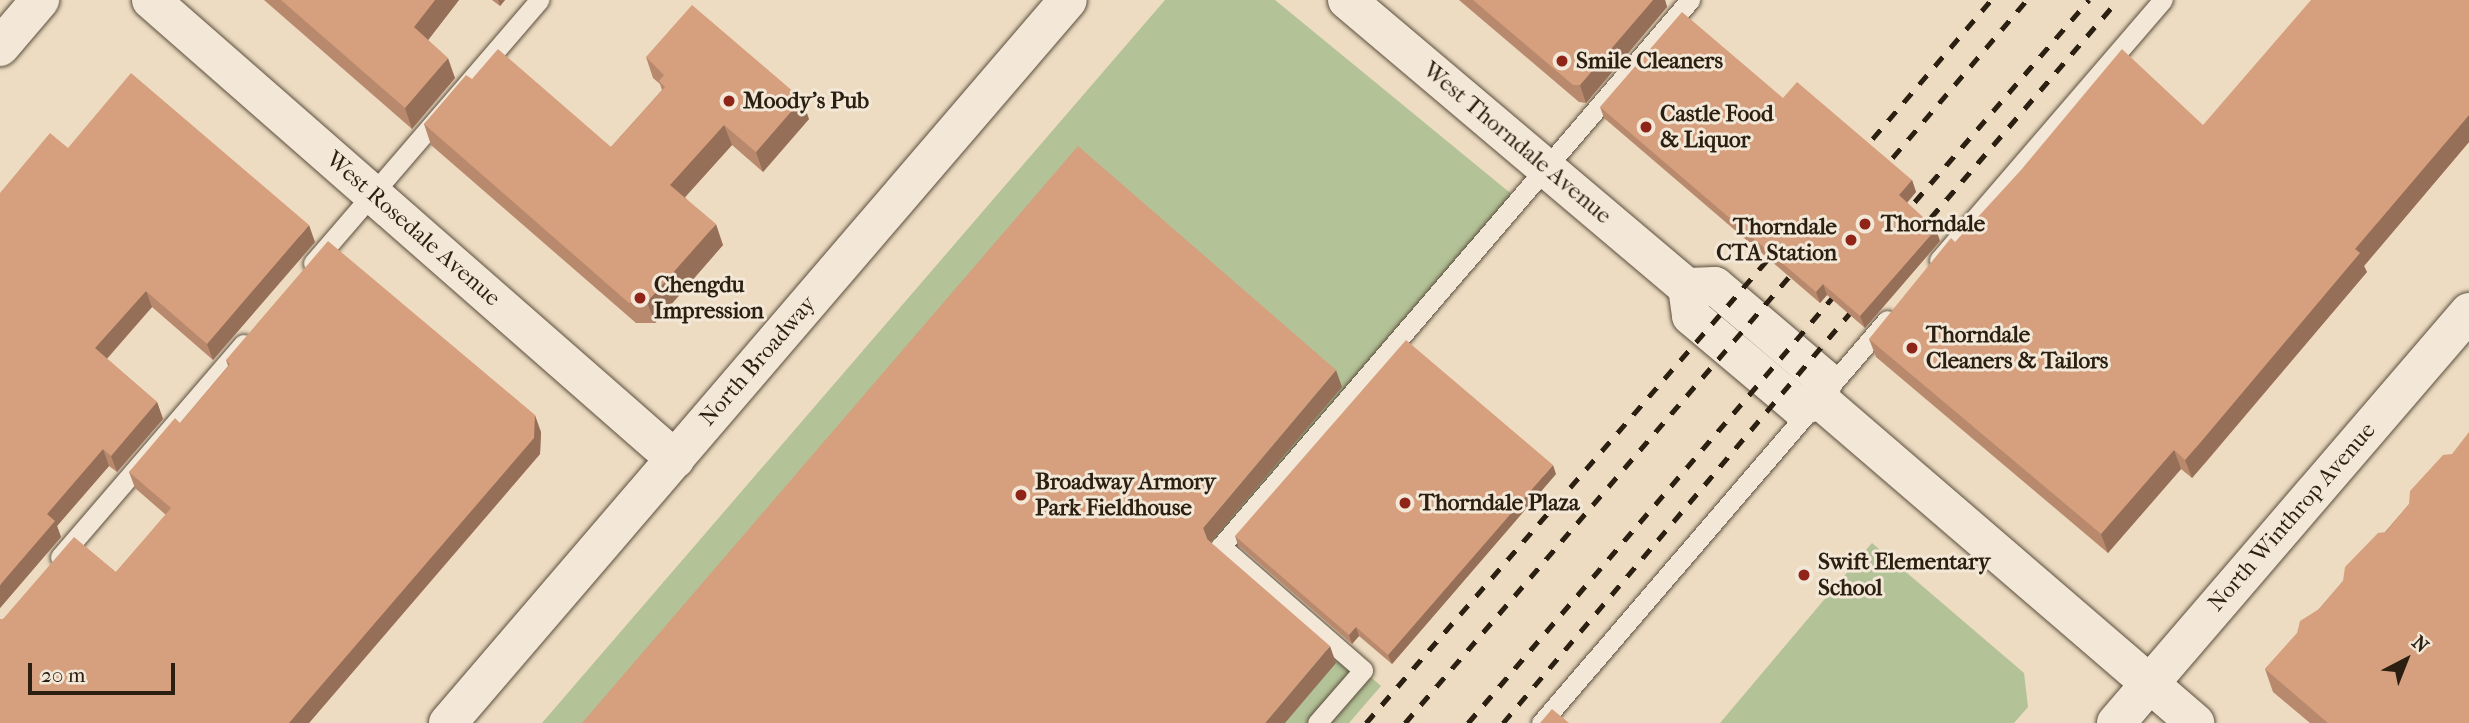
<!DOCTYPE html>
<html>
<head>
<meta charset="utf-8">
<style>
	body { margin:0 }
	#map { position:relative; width:2469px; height:723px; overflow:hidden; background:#eddcc2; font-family:"IM FELL French Canon",serif }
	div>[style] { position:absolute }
	.green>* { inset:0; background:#b3c297 }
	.roads { filter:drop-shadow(0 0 2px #5b4e3d) drop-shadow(0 0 2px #5b4e3d) }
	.service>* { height:19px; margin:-9.5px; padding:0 9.5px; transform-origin:9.5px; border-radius:9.5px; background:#f3e8d7 }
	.minor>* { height:38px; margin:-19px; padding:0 19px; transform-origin:19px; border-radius:19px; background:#f3e8d7 }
	.secondary>* { height:38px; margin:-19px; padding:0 19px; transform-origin:19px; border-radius:19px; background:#f3e8d7 }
	.rail>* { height:5px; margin-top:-2.5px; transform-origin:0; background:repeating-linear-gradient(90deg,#2a1f11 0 12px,transparent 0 24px) }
	.wall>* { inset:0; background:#b8896c }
	.shaded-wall>* { inset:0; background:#966f58 }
	.building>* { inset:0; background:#d69f7e }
	.dots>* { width:19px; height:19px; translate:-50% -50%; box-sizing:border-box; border:4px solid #f3e8d7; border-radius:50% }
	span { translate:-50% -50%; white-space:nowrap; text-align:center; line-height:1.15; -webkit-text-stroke:6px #f3e8d7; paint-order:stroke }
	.poi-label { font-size:23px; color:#2a1f11; font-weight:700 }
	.left { translate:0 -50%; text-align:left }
	.right { translate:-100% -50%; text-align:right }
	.street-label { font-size:23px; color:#2a1f11 }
	.north { position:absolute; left:2371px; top:625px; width:70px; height:70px; -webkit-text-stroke:5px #f3e8d7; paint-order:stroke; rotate:42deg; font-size:19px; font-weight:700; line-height:28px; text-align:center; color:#2a1f11 }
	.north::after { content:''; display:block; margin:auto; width:24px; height:32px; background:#2a1f11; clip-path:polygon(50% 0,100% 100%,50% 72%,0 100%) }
	.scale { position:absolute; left:28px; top:663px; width:147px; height:32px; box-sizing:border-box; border:4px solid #2a1f11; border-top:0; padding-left:9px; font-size:21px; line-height:24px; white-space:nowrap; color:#2a1f11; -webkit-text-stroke:5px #f3e8d7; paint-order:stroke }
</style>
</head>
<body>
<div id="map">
	<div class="green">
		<div style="clip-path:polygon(1165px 0,1275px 0,1520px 201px,1222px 546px,1381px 686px,1349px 723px,542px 723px)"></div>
		<div style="clip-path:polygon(1872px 543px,2024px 673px,2028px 707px,2014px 723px,1720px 723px)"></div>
	</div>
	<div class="roads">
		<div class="service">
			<div style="left:1939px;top:260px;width:343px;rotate:-49.3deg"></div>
			<div style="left:313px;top:263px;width:347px;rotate:-49.3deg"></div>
			<div style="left:60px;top:557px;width:281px;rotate:-49.3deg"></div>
			<div style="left:1317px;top:723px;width:70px;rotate:-49deg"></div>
			<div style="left:1363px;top:670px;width:189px;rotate:-138.9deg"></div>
			<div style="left:1221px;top:546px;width:720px;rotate:-49.34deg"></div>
			<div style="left:1541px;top:723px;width:531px;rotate:-49.35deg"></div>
		</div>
		<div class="minor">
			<div style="left:151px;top:0;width:697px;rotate:41.22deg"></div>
			<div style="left:1347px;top:0;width:445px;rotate:40.2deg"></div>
			<div style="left:1687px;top:287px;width:29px;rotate:82deg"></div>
			<div style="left:1691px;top:316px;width:141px;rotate:40.1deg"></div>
			<div style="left:1799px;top:407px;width:22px;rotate:-18deg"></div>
			<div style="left:0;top:47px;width:62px;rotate:-49.6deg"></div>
			<div style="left:1687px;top:287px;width:28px;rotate:-2deg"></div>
			<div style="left:1715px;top:286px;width:142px;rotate:40.4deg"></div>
			<div style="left:1823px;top:378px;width:22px;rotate:98deg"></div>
			<div style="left:1820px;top:400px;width:495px;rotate:40.7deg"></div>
			<div style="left:2116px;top:723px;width:542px;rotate:-49.34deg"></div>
		</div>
		<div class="secondary">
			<div style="left:448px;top:723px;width:952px;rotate:-49.39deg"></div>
		</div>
	</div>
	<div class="rail">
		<div style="left:1857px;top:157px;width:206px;rotate:-49.5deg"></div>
		<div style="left:1877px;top:176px;width:231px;rotate:-49.6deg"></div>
		<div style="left:1899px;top:220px;width:291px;rotate:-49.2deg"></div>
		<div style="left:1915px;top:236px;width:311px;rotate:-49.3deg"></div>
		<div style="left:1366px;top:723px;width:634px;rotate:-49.09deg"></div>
		<div style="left:1405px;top:723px;width:607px;rotate:-49.28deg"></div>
		<div style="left:1468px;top:723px;width:578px;rotate:-49.42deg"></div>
		<div style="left:1503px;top:723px;width:554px;rotate:-49.76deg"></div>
	</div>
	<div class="wall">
		<div style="clip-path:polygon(264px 0,459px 0,428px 40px,455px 78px,412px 129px)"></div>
		<div style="clip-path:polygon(492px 0,505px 0,500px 6px)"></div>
		<div style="clip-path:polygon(1459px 0,1665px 0,1667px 7px,1586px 103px,1579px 102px)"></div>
		<div style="clip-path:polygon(2469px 0,2469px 142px,2364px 266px,2367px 272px,2207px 461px,2192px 478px,2181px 469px,2108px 553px,1876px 357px,1869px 339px,2203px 125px)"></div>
		<div style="clip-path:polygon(646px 57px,809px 119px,763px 172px,732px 145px,685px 197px,723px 245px,655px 323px,636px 323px,431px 145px,424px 124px,472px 79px,611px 147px,662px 90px,660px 84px,653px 78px)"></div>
		<div style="clip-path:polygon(1600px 107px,1912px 180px,1916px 192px,1907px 203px,1940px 241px,1865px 328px,1827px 295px,1820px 303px,1604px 118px)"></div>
		<div style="clip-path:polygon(68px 148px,315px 242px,213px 360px,152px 307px,107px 359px,157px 402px,163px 419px,117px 472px,109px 466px,57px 526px,61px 537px,0 608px)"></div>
		<div style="clip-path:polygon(226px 360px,541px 432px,540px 454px,309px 723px,0 723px,3px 619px,116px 572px,166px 515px,135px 488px,129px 472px,180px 423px,228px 366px)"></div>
		<div style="clip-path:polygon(2452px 454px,2469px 723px,2310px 723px,2273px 692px,2265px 669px,2319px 609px)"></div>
		<div style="clip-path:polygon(1556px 474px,1392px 664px,1359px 636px,1352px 644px,1238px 545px,1235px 536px)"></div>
	</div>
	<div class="shaded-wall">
		<div style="clip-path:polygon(435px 0,459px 0,422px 48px,414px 27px)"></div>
		<div style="clip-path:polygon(498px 0,505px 0,500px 6px)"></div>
		<div style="clip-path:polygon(1653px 0,1665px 0,1667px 7px,1586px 103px,1580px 85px)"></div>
		<div style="clip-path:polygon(448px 58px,455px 78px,412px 129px,405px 108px)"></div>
		<div style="clip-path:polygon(802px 99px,809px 119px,763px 172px,756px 152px)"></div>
		<div style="clip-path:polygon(2469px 115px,2469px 142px,2364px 266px,2367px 272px,2192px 478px,2185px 460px,2355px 249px)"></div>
		<div style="clip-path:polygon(724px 125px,732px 145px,678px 205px,670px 185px)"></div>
		<div style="clip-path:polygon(1912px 180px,1916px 192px,1903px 207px,1899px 195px)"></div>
		<div style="clip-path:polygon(716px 224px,723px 245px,655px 323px,647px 302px)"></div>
		<div style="clip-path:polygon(309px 225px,315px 242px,213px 360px,207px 344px)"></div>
		<div style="clip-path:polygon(1936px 229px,1940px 241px,1865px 328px,1860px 316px)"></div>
		<div style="clip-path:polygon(1823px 284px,1827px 295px,1820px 303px,1816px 292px)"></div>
		<div style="clip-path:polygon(146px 291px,152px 307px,101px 365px,95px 348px)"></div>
		<div style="clip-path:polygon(1336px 370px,1342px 387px,1209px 544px,1203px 528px)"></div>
		<div style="clip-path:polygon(157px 402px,163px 419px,117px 472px,111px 456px)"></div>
		<div style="clip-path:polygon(535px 415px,541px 432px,540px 454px,309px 723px,289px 723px)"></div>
		<div style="clip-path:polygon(103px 449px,109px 466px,57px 526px,61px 537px,0 608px,0 585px,47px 514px)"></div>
		<div style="clip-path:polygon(2174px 450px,2181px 469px,2108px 553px,2101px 534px)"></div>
		<div style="clip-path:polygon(1553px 465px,1556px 474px,1392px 664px,1388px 655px)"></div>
		<div style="clip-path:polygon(1356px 627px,1359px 636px,1352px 644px,1349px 635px)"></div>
		<div style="clip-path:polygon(1330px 646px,1336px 663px,1285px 723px,1265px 723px)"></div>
	</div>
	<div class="building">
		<div style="clip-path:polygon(281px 0,435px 0,414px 27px,448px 58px,405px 108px)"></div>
		<div style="clip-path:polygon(1473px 0,1653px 0,1580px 85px,1573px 85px)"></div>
		<div style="clip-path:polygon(2311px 0,2469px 0,2469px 115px,2355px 249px,2360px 253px,2200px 443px,2185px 460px,2174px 450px,2101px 534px,1869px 339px,1951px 238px,1955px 242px,2021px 170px,2122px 49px,2203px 125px)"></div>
		<div style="clip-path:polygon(692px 5px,802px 99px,756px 152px,724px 125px,670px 185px,716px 224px,647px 302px,629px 303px,424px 124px,466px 75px,472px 79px,498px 49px,611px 147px,665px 87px,659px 81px,664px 75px,646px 57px)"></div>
		<div style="clip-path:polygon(1682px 12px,1783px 98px,1797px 82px,1912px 180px,1899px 195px,1936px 229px,1860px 316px,1823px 284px,1816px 292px,1600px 107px)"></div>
		<div style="clip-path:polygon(131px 73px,309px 225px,207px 344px,146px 291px,95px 348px,157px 402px,111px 456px,103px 449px,47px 514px,55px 521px,0 585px,0 193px,50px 133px,68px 148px)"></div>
		<div style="clip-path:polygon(1078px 146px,1336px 370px,1203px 528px,1207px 539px,1330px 646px,1265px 723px,582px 723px)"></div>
		<div style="clip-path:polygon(328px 241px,535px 415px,534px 438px,289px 723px,0 723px,0 619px,3px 619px,74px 537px,116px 572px,171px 508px,129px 472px,175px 418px,180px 423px,230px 364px,226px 360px)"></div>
		<div style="clip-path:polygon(1406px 340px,1553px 465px,1388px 655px,1356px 627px,1349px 635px,1235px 536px)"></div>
		<div style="clip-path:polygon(2469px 432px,2469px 723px,2328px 723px,2265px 669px,2297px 633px,2300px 621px,2319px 609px,2343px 581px,2345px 567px,2378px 533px,2386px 532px,2409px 504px,2410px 491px,2443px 455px,2452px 454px)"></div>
		<div style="clip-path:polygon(1552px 709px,1569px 723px,1540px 723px)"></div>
	</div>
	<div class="dots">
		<div style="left:1562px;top:61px;background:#8f2418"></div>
		<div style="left:729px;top:101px;background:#8f2418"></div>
		<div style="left:1646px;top:127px;background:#8f2418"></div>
		<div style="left:1865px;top:224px;background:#8f2418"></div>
		<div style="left:1851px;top:240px;background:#8f2418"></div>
		<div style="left:640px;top:298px;background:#8f2418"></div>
		<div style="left:1912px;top:348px;background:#8f2418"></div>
		<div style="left:1021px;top:495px;background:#8f2418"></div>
		<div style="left:1405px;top:503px;background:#8f2418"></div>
		<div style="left:1804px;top:575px;background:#8f2418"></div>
	</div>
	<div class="poi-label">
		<span class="left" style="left:1576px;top:61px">Smile Cleaners</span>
		<span class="left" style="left:743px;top:101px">Moody's Pub</span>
		<span class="left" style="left:1660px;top:127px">Castle Food<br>&amp; Liquor</span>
		<span class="left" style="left:1881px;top:224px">Thorndale</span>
		<span class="right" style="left:1837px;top:240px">Thorndale<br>CTA Station</span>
		<span class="left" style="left:654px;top:298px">Chengdu<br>Impression</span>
		<span class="left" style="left:1926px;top:348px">Thorndale<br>Cleaners &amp; Tailors</span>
		<span class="left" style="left:1035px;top:495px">Broadway Armory<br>Park Fieldhouse</span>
		<span class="left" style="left:1419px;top:503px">Thorndale Plaza</span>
		<span class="left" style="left:1818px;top:575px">Swift Elementary<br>School</span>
	</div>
	<div class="street-label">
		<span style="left:1517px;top:143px;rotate:40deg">West Thorndale Avenue</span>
		<span style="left:413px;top:229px;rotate:41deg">West Rosedale Avenue</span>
		<span style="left:758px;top:361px;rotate:-49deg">North Broadway</span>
		<span style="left:2292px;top:517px;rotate:-49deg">North Winthrop Avenue</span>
	</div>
	<div class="north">N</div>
	<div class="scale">20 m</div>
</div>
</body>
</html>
